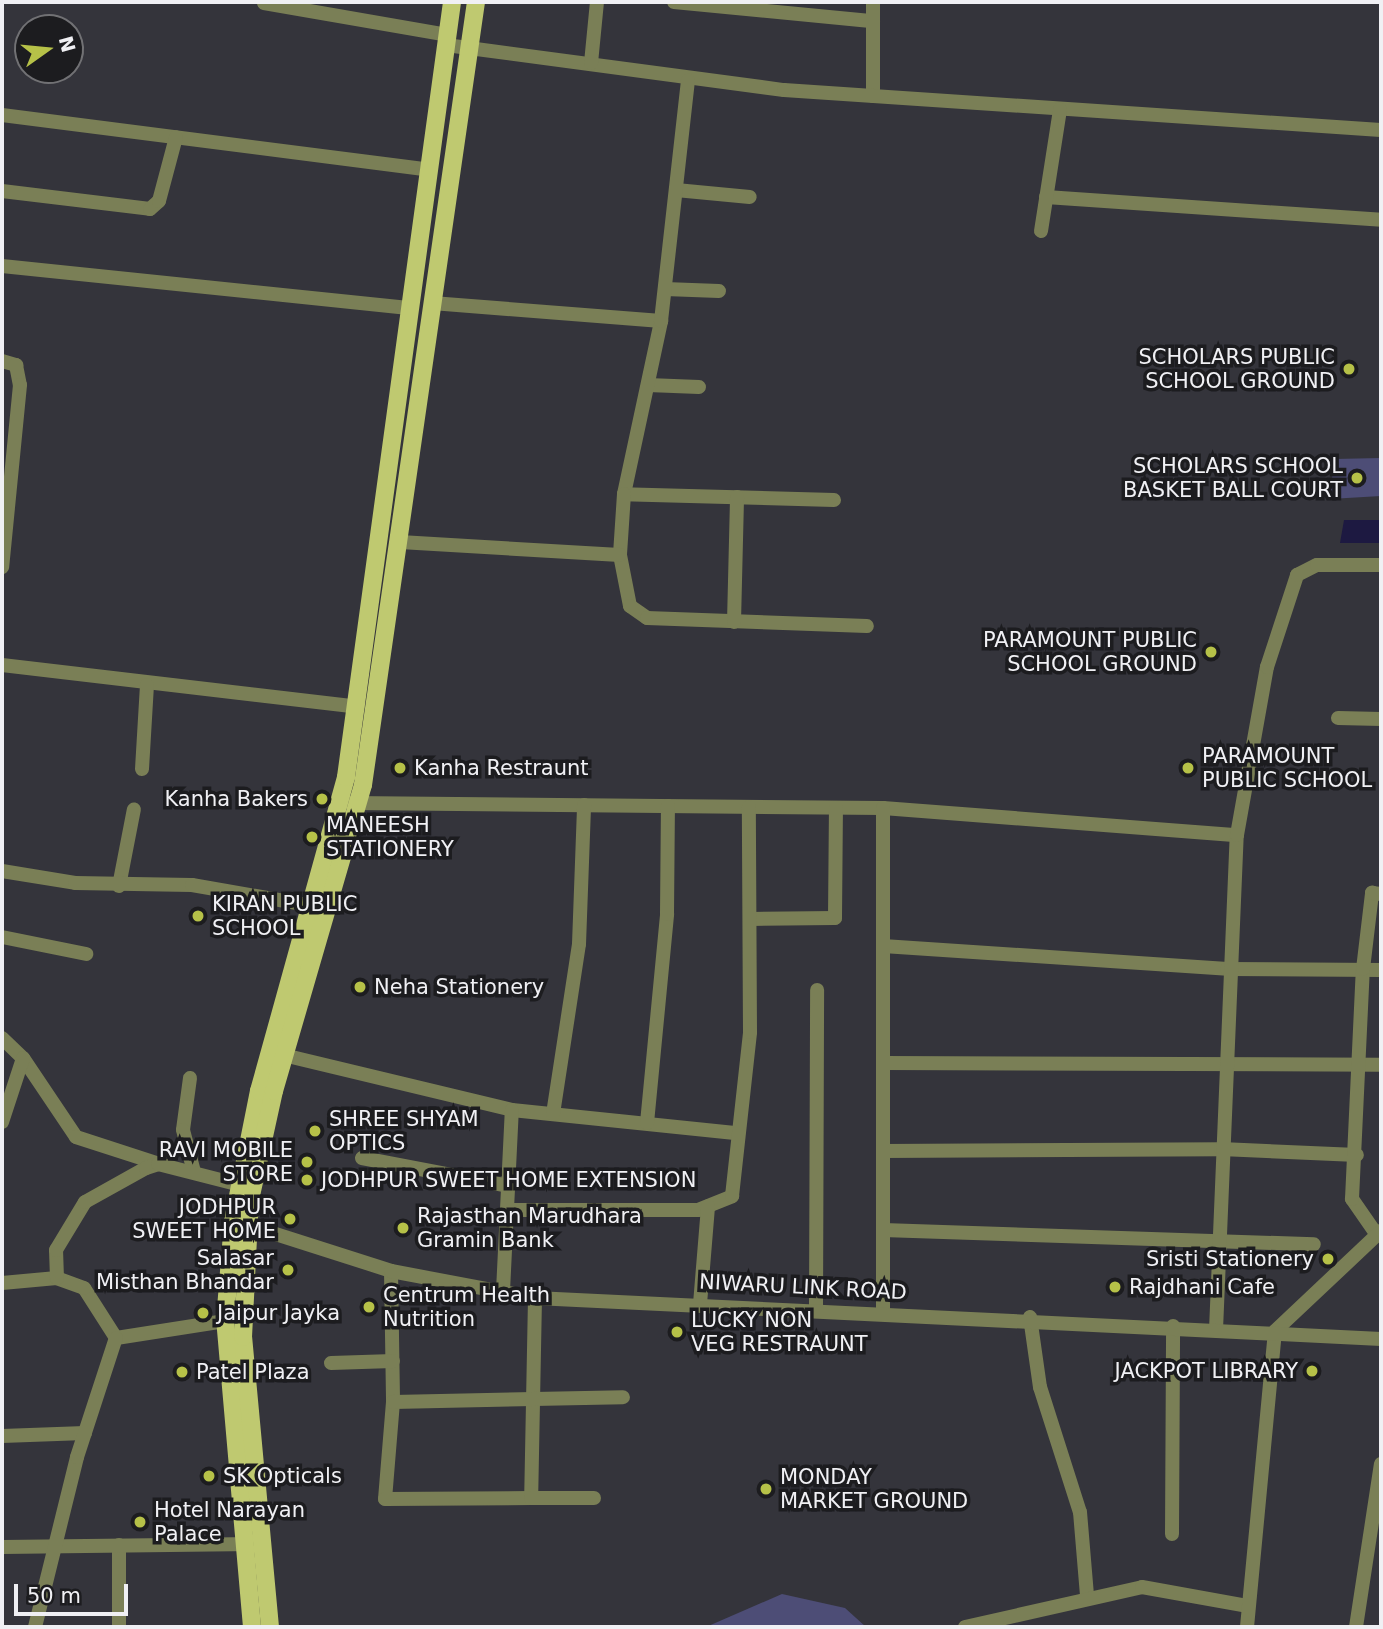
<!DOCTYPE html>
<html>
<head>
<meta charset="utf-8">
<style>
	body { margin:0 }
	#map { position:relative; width:1383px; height:1629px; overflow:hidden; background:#34343b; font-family:"DejaVu Sans",sans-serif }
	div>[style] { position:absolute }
	.green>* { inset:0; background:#4d4d76 }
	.water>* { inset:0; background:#1d1941 }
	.minor>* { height:14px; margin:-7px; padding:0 7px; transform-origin:7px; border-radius:7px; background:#7a7f56 }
	.tertiary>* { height:14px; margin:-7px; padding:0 7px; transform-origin:7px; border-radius:7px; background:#7a7f56 }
	.primary>* { height:18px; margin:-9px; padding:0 9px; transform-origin:9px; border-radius:9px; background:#bfc970 }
	.dots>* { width:19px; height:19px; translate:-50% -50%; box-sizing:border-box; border:4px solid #1c1c1f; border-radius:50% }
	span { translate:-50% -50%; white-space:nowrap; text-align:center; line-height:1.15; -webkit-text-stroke:7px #1c1c1f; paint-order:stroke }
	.poi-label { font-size:21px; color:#f0f0f4 }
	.right { translate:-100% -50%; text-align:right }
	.left { translate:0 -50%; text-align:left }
	.street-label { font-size:21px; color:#f0f0f4 }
	.frame { position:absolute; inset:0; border:4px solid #f0f0f4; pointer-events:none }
	.north { position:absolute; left:14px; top:14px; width:70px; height:70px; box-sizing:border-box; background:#1c1c1f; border:2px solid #717174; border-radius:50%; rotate:75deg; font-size:19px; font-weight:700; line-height:28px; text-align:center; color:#f0f0f4 }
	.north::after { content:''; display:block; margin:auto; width:24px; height:32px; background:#b6c148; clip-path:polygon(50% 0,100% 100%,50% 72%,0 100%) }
	.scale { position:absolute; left:14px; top:1584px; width:114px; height:32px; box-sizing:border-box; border:4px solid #f0f0f4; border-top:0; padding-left:9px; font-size:21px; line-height:24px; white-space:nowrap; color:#f0f0f4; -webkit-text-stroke:5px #1c1c1f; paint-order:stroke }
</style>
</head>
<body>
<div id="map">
	<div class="green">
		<div style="clip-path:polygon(1381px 458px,1381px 496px,1330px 499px,1334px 459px)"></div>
		<div style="clip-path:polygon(782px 1594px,845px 1608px,866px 1627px,706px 1627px)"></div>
	</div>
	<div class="water">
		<div style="clip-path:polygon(1344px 520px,1381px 520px,1381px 543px,1340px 543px)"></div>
	</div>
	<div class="minor">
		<div style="left:674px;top:2px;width:200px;rotate:5.5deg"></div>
		<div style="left:873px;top:2px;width:94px;rotate:90deg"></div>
		<div style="left:264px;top:3px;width:186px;rotate:9.9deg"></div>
		<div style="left:446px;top:45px;width:341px;rotate:7.6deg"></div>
		<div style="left:784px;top:90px;width:598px;rotate:3.83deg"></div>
		<div style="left:591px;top:63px;width:61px;rotate:-84.4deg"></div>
		<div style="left:2px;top:115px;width:431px;rotate:7.3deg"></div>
		<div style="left:676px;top:190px;width:74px;rotate:5.4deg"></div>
		<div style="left:2px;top:191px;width:149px;rotate:6.9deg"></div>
		<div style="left:150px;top:209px;width:12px;rotate:-42deg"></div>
		<div style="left:159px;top:201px;width:66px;rotate:-75.1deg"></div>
		<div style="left:1046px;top:197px;width:336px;rotate:3.9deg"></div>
		<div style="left:1041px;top:231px;width:123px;rotate:-81.1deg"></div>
		<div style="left:2px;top:266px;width:411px;rotate:5.9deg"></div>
		<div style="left:665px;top:289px;width:54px;rotate:2.1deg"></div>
		<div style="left:432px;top:303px;width:230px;rotate:4.5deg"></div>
		<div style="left:2px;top:361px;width:15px;rotate:16deg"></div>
		<div style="left:16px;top:365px;width:20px;rotate:79deg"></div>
		<div style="left:20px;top:385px;width:183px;rotate:95.6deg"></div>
		<div style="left:648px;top:385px;width:51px;rotate:2.2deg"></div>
		<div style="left:624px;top:494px;width:177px;rotate:-77.9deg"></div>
		<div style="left:661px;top:321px;width:242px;rotate:-83.6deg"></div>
		<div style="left:834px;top:500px;width:210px;rotate:-178.4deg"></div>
		<div style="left:624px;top:494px;width:61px;rotate:93.8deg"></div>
		<div style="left:620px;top:555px;width:52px;rotate:78.9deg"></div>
		<div style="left:630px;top:606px;width:21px;rotate:35deg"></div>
		<div style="left:647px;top:618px;width:220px;rotate:2.1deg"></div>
		<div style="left:400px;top:542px;width:220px;rotate:3.4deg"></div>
		<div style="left:734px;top:622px;width:125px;rotate:-88.6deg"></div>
		<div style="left:2px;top:665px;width:358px;rotate:6.7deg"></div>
		<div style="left:1338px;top:718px;width:43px;rotate:1.3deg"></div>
		<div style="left:142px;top:769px;width:84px;rotate:-86.6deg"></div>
		<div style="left:350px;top:803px;width:533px;rotate:0.54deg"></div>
		<div style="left:883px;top:808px;width:355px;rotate:4.4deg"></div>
		<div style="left:119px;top:886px;width:78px;rotate:-79deg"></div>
		<div style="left:751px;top:919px;width:84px;rotate:-0.7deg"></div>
		<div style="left:835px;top:918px;width:110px;rotate:-89.5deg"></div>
		<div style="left:2px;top:937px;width:86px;rotate:11.4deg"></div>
		<div style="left:883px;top:946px;width:345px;rotate:3.8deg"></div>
		<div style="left:1227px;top:969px;width:154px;rotate:0.4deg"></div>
		<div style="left:2px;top:1038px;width:29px;rotate:44deg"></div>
		<div style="left:23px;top:1058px;width:95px;rotate:56.1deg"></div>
		<div style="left:76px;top:1137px;width:84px;rotate:18deg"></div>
		<div style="left:275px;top:1053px;width:244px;rotate:13.5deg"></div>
		<div style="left:512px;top:1110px;width:224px;rotate:5.9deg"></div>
		<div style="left:883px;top:1063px;width:498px;rotate:0.2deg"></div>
		<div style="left:190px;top:1078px;width:52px;rotate:97.7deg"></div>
		<div style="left:183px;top:1130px;width:43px;rotate:75.3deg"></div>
		<div style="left:553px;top:1114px;width:172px;rotate:-81.3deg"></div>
		<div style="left:579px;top:944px;width:139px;rotate:-87.9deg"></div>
		<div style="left:2px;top:1122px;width:67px;rotate:-71.8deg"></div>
		<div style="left:647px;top:1123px;width:210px;rotate:-84.5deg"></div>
		<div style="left:667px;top:914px;width:108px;rotate:-89.5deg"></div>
		<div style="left:883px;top:1151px;width:338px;rotate:-0.3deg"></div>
		<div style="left:1221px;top:1149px;width:136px;rotate:2.5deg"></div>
		<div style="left:362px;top:1158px;width:150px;rotate:10.8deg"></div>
		<div style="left:507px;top:1210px;width:191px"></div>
		<div style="left:698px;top:1210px;width:37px;rotate:-22deg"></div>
		<div style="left:732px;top:1196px;width:165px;rotate:-83.7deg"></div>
		<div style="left:750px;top:1032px;width:225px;rotate:-90.3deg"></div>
		<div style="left:883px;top:1230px;width:431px;rotate:1.9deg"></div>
		<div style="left:1377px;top:1235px;width:44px;rotate:-124.8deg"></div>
		<div style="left:1352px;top:1199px;width:230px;rotate:-87.3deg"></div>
		<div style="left:1363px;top:969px;width:77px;rotate:-83.2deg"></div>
		<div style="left:1372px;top:893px;width:9px;rotate:6deg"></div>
		<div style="left:391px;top:1271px;width:131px;rotate:89.1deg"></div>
		<div style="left:393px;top:1402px;width:97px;rotate:94.7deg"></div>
		<div style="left:385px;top:1499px;width:146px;rotate:-0.4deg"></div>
		<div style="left:2px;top:1283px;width:55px;rotate:-5.2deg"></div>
		<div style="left:503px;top:1291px;width:181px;rotate:-87.2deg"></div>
		<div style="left:535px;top:1298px;width:200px;rotate:91.1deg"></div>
		<div style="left:531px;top:1498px;width:63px"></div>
		<div style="left:700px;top:1304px;width:98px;rotate:-85.3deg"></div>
		<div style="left:816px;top:1309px;width:319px;rotate:-89.8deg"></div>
		<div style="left:883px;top:1312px;width:504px;rotate:-90deg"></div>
		<div style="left:1030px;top:1317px;width:71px;rotate:81.9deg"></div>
		<div style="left:1040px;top:1387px;width:131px;rotate:72.3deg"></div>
		<div style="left:1080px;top:1512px;width:84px;rotate:85.2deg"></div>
		<div style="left:225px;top:1321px;width:110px;rotate:171.1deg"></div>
		<div style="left:116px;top:1338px;width:59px;rotate:-122.6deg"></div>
		<div style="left:84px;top:1288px;width:29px;rotate:-160deg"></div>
		<div style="left:57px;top:1278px;width:28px;rotate:-92deg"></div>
		<div style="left:56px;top:1250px;width:56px;rotate:-58.9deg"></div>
		<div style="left:85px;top:1202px;width:70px;rotate:-29.1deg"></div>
		<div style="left:146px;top:1168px;width:13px;rotate:-18deg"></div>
		<div style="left:158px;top:1164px;width:93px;rotate:14.3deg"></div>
		<div style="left:1216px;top:1330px;width:495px;rotate:-87.6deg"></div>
		<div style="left:1237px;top:835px;width:171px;rotate:-79.9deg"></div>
		<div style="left:1267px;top:667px;width:97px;rotate:-71.9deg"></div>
		<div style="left:1297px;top:575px;width:22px;rotate:-27deg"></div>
		<div style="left:1317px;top:565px;width:64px"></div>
		<div style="left:331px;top:1363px;width:62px;rotate:-1.8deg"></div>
		<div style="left:393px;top:1402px;width:230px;rotate:-1.2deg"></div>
		<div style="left:2px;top:1436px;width:83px;rotate:-2.1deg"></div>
		<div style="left:1172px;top:1534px;width:208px;rotate:-89.7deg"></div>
		<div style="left:119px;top:1545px;width:82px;rotate:90deg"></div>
		<div style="left:2px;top:1547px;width:252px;rotate:-0.7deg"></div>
		<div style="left:35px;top:1627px;width:175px;rotate:-76.1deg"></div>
		<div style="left:77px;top:1457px;width:125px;rotate:-71.9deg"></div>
		<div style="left:965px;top:1627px;width:181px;rotate:-12.7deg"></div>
		<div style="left:1142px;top:1587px;width:108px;rotate:10.2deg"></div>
		<div style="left:1247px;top:1627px;width:297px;rotate:-84.6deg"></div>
		<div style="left:1275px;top:1331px;width:146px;rotate:-43.3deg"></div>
		<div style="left:1356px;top:1627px;width:165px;rotate:-81.3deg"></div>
	</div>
	<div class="tertiary">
		<div style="left:2px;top:871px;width:74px;rotate:9.3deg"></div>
		<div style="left:75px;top:883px;width:117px;rotate:1deg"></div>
		<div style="left:192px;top:885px;width:130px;rotate:9.8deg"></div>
		<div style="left:241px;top:1223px;width:157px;rotate:17.7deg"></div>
		<div style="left:391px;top:1271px;width:147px;rotate:10.6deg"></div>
		<div style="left:535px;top:1298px;width:847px;rotate:2.77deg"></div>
	</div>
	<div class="primary">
		<div style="left:252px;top:1627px;width:307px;rotate:-95deg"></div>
		<div style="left:225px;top:1321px;width:100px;rotate:-85.4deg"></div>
		<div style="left:233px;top:1221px;width:133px;rotate:-78.7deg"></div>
		<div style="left:259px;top:1091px;width:326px;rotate:-74.5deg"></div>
		<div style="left:346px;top:777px;width:782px;rotate:-82.21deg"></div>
		<div style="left:270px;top:1627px;width:291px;rotate:-95.3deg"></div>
		<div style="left:243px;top:1337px;width:137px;rotate:-87.1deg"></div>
		<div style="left:250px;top:1200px;width:112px;rotate:-77.6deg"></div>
		<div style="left:274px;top:1091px;width:319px;rotate:-73.8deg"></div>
		<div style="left:363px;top:785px;width:791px;rotate:-81.79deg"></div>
	</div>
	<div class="dots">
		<div style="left:1349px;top:369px;background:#b6c148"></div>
		<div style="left:1357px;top:478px;background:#b6c148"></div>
		<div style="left:1211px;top:652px;background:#b6c148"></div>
		<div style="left:400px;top:768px;background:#b6c148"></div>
		<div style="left:1188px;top:768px;background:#b6c148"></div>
		<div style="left:322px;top:799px;background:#b6c148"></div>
		<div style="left:312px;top:837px;background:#b6c148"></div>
		<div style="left:198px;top:916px;background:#b6c148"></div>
		<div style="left:360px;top:987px;background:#b6c148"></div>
		<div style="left:315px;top:1131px;background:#b6c148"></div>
		<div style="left:307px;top:1162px;background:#b6c148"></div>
		<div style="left:307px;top:1180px;background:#b6c148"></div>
		<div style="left:290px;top:1219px;background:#b6c148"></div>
		<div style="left:403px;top:1228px;background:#b6c148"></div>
		<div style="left:1328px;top:1259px;background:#b6c148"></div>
		<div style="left:288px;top:1270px;background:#b6c148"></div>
		<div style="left:1115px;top:1287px;background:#b6c148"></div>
		<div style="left:369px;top:1307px;background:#b6c148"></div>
		<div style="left:203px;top:1313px;background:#b6c148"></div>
		<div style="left:677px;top:1332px;background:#b6c148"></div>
		<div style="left:1312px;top:1371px;background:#b6c148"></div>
		<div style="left:182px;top:1372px;background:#b6c148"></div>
		<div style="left:209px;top:1476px;background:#b6c148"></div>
		<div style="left:766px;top:1489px;background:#b6c148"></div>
		<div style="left:140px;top:1522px;background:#b6c148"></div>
	</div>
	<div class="poi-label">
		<span class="right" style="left:1335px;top:369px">SCHOLARS PUBLIC<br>SCHOOL GROUND</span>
		<span class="right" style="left:1343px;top:478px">SCHOLARS SCHOOL<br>BASKET BALL COURT</span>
		<span class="right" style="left:1197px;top:652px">PARAMOUNT PUBLIC<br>SCHOOL GROUND</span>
		<span class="left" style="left:1202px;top:768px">PARAMOUNT<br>PUBLIC SCHOOL</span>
		<span class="left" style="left:414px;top:768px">Kanha Restraunt</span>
		<span class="right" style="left:308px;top:799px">Kanha Bakers</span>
		<span class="left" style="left:326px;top:837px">MANEESH<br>STATIONERY</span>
		<span class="left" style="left:212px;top:916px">KIRAN PUBLIC<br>SCHOOL</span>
		<span class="left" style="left:374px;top:987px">Neha Stationery</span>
		<span class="left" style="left:329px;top:1131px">SHREE SHYAM<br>OPTICS</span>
		<span class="right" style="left:293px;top:1162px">RAVI MOBILE<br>STORE</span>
		<span class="left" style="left:321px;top:1180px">JODHPUR SWEET HOME EXTENSION</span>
		<span class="right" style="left:276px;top:1219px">JODHPUR<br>SWEET HOME</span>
		<span class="left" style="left:417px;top:1228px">Rajasthan Marudhara<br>Gramin Bank</span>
		<span class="right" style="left:274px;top:1270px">Salasar<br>Misthan Bhandar</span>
		<span class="right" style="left:1314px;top:1259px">Sristi Stationery</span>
		<span class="left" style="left:1129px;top:1287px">Rajdhani Cafe</span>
		<span class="left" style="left:383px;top:1307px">Centrum Health<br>Nutrition</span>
		<span class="left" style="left:217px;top:1313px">Jaipur Jayka</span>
		<span class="left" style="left:691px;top:1332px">LUCKY NON<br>VEG RESTRAUNT</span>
		<span class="right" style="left:1298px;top:1371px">JACKPOT LIBRARY</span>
		<span class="left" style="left:196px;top:1372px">Patel Plaza</span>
		<span class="left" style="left:223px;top:1476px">SK Opticals</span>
		<span class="left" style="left:780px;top:1489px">MONDAY<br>MARKET GROUND</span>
		<span class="left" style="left:154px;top:1522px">Hotel Narayan<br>Palace</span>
	</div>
	<div class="street-label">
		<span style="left:803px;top:1287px;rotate:3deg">NIWARU LINK ROAD</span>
	</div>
	<div class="frame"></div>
	<div class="north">N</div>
	<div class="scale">50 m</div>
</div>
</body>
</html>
